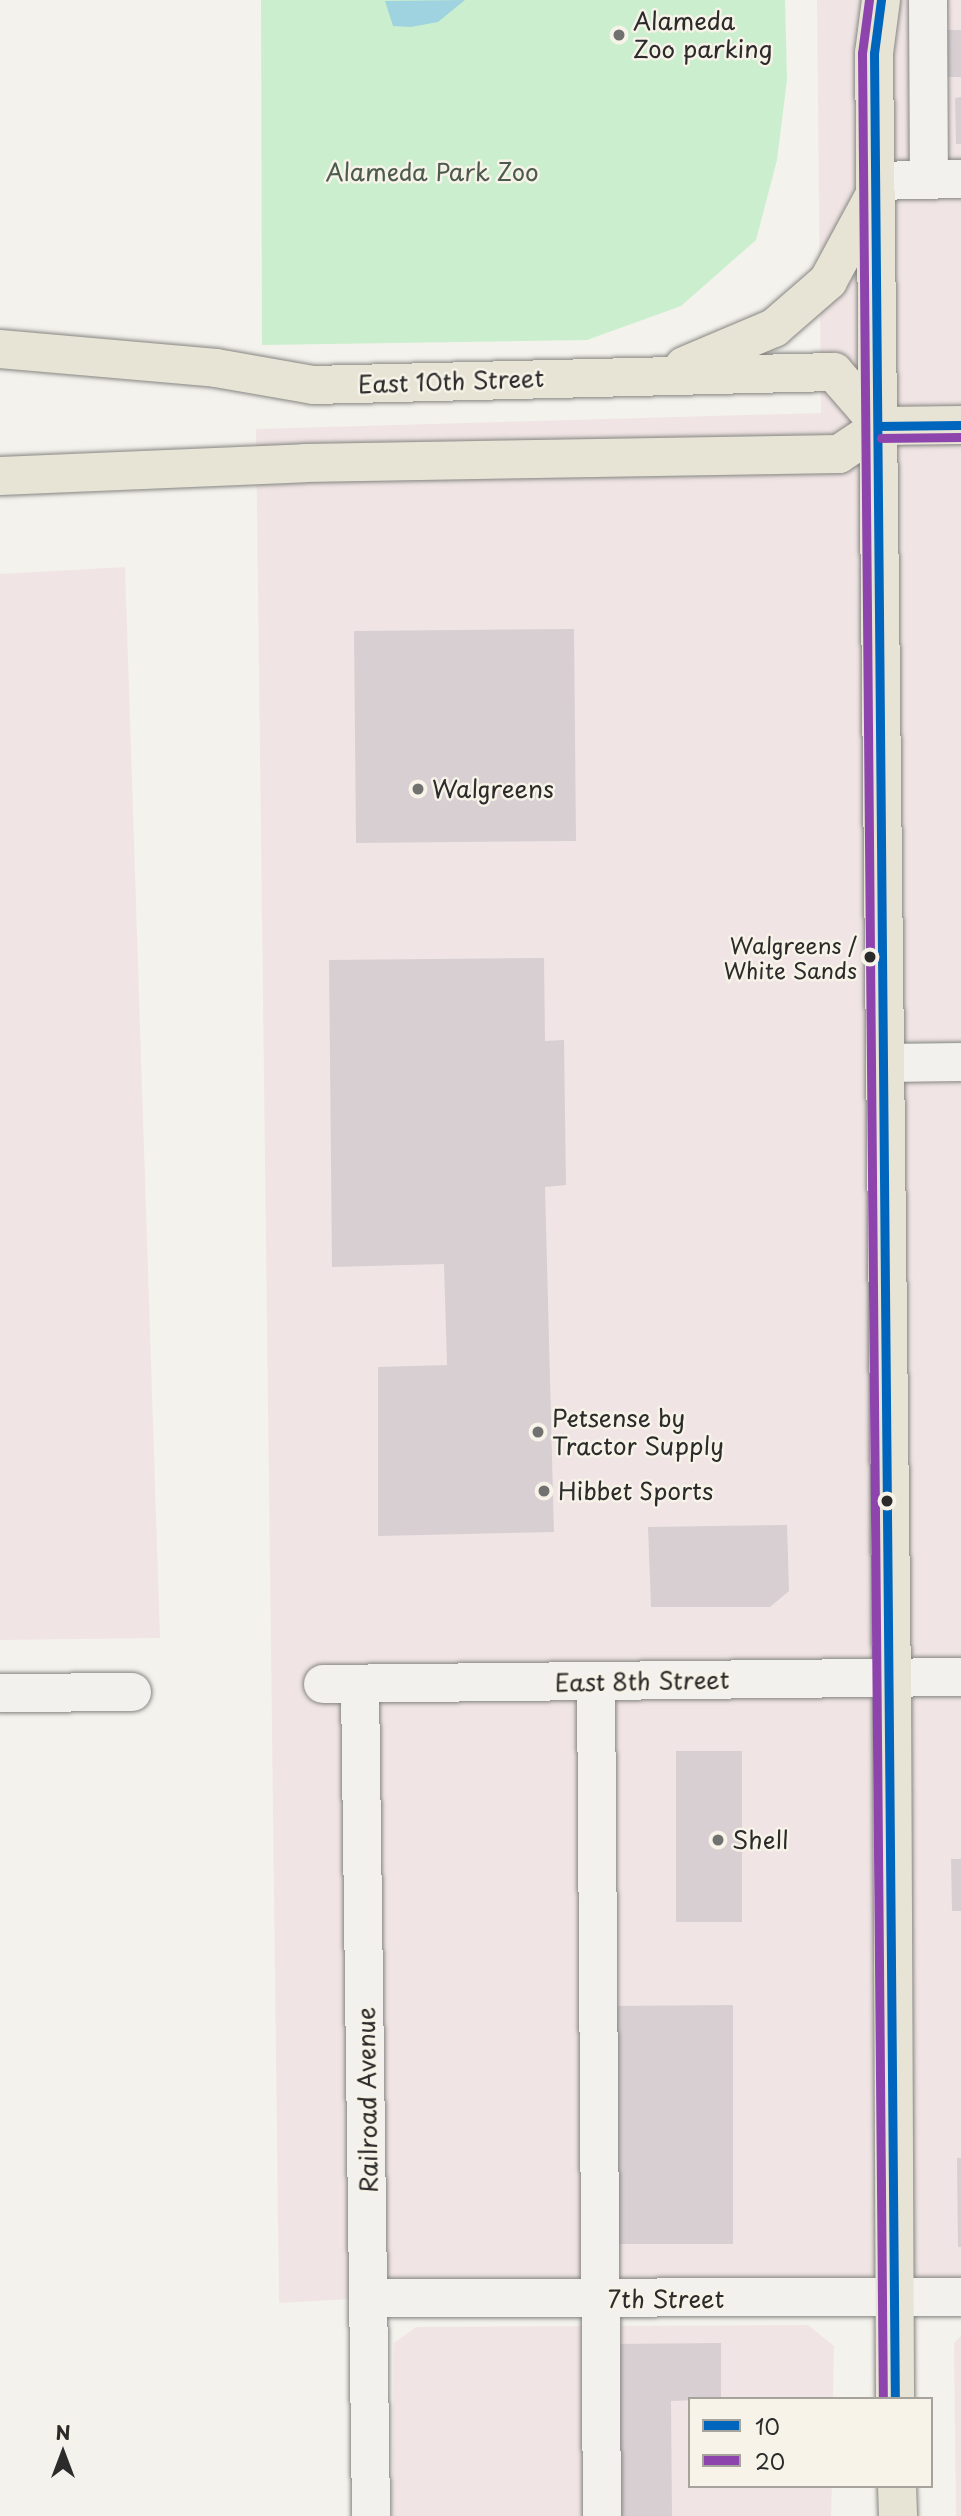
<!DOCTYPE html>
<html>
<head>
<meta charset="utf-8">
<style>
	body { margin:0 }
	#map { position:relative; width:961px; height:2516px; overflow:hidden; background:#f4f2ec; font-family:"Playpen Sans",sans-serif }
	div>[style] { position:absolute }
	.built>* { inset:0; background:#f0e5e4 }
	.green>* { inset:0; background:#cbefce }
	.water>* { inset:0; background:#9fd3df }
	.building>* { inset:0; background:#d8cfd3 }
	.roads { filter:drop-shadow(0 0 2px #858582) drop-shadow(0 0 2px #858582) }
	.minor>* { height:38px; margin:-19px; padding:0 19px; transform-origin:19px; border-radius:19px; background:#f2f1ed }
	.major>* { height:38px; margin:-19px; padding:0 19px; transform-origin:19px; border-radius:19px; background:#e7e4d5 }
	.bus-1>* { height:9px; margin:-4.5px; padding:0 4.5px; transform-origin:4.5px; border-radius:4.5px; background:#0065bd }
	.bus-2>* { height:9px; margin:-4.5px; padding:0 4.5px; transform-origin:4.5px; border-radius:4.5px; background:#8e44ad }
	.dots>* { width:19px; height:19px; translate:-50% -50%; box-sizing:border-box; border:4px solid #f7f3e8; border-radius:50% }
	span { translate:-50% -50%; white-space:nowrap; text-align:center; line-height:1.15; -webkit-text-stroke:5px #f7f3e8; paint-order:stroke }
	.bus-label { font-size:22px; color:#2b2b2b }
	.right { translate:-100% -50%; text-align:right }
	.poi-label { font-size:24px; color:#2b2b2b }
	.left { translate:0 -50%; text-align:left }
	.park-label { font-size:24px; color:#4b5b4e }
	.street-label { font-size:24px; color:#2b2b2b }
	.legend { position:absolute; left:688px; top:2397px; width:245px; height:91px; box-sizing:border-box; background:#f7f3e8; border:2px solid #a5a39c; margin:0; padding:9px 12px; list-style:none; font-size:21px; color:#2b2b2b }
	.legend li { display:flex; align-items:center; gap:14px; height:35px }
	.legend b { width:35px; border:2px solid #a5a39c }
	.north { position:absolute; left:28px; top:2418px; width:70px; height:70px; -webkit-text-stroke:5px #f7f3e8; paint-order:stroke; rotate:0deg; font-size:19px; font-weight:700; line-height:28px; text-align:center; color:#2b2b2b }
	.north::after { content:''; display:block; margin:auto; width:24px; height:32px; background:#2b2b2b; clip-path:polygon(50% 0,100% 100%,50% 72%,0 100%) }
</style>
</head>
<body>
<div id="map">
	<div class="built">
		<div style="clip-path:polygon(817px 0,961px 0,961px 2297px,371px 2298px,279px 2303px,256px 429px,821px 413px)"></div>
		<div style="clip-path:polygon(125px 567px,160px 1638px,0 1640px,0 574px)"></div>
		<div style="clip-path:polygon(808px 2325px,834px 2346px,833px 2399px,690px 2399px,690px 2486px,832px 2486px,831px 2516px,392px 2516px,394px 2343px,416px 2327px)"></div>
		<div style="clip-path:polygon(961px 2336px,961px 2516px,956px 2516px,954px 2343px)"></div>
	</div>
	<div class="green">
		<div style="clip-path:polygon(261px 0,785px 0,787px 80px,777px 160px,756px 240px,681px 306px,587px 340px,262px 345px)"></div>
	</div>
	<div class="water">
		<div style="clip-path:polygon(465px 0,438px 22px,411px 27px,393px 26px,385px 1px)"></div>
	</div>
	<div class="building">
		<div style="clip-path:polygon(944px 30px,961px 30px,961px 77px,945px 77px)"></div>
		<div style="clip-path:polygon(961px 97px,961px 144px,956px 144px,955px 98px)"></div>
		<div style="clip-path:polygon(574px 629px,576px 841px,356px 843px,354px 631px)"></div>
		<div style="clip-path:polygon(544px 958px,545px 1041px,564px 1040px,566px 1185px,545px 1187px,554px 1532px,378px 1536px,378px 1367px,447px 1365px,444px 1264px,332px 1267px,329px 960px)"></div>
		<div style="clip-path:polygon(787px 1525px,789px 1591px,770px 1607px,651px 1607px,648px 1527px)"></div>
		<div style="clip-path:polygon(676px 1751px,742px 1751px,742px 1922px,676px 1922px)"></div>
		<div style="clip-path:polygon(951px 1859px,961px 1859px,961px 1911px,952px 1911px)"></div>
		<div style="clip-path:polygon(733px 2005px,733px 2244px,610px 2244px,609px 2006px)"></div>
		<div style="clip-path:polygon(957px 2158px,961px 2158px,961px 2247px,958px 2247px)"></div>
		<div style="clip-path:polygon(721px 2343px,721px 2399px,671px 2401px,672px 2516px,612px 2516px,611px 2344px)"></div>
	</div>
	<div class="roads">
		<div class="minor">
			<div style="left:928px;top:0;width:179px;rotate:89.7deg"></div>
			<div style="left:877px;top:181px;width:84px;rotate:-1.4deg"></div>
			<div style="left:886px;top:1063px;width:75px;rotate:-0.8deg"></div>
			<div style="left:596px;top:1681px;width:835px;rotate:89.59deg"></div>
			<div style="left:323px;top:1684px;width:638px;rotate:-0.63deg"></div>
			<div style="left:360px;top:1685px;width:831px;rotate:89.24deg"></div>
			<div style="left:0;top:1693px;width:132px;rotate:-0.4deg"></div>
			<div style="left:371px;top:2298px;width:590px;rotate:-0.1deg"></div>
		</div>
		<div class="major">
			<div style="left:881px;top:0;width:53px;rotate:97.5deg"></div>
			<div style="left:874px;top:53px;width:1625px;rotate:89.37deg"></div>
			<div style="left:892px;top:1678px;width:721px;rotate:89.76deg"></div>
			<div style="left:0;top:349px;width:217px;rotate:5deg"></div>
			<div style="left:216px;top:368px;width:98px;rotate:9.9deg"></div>
			<div style="left:313px;top:385px;width:521px;rotate:-1.43deg"></div>
			<div style="left:834px;top:372px;width:72px;rotate:49deg"></div>
			<div style="left:684px;top:366px;width:98px;rotate:-22.9deg"></div>
			<div style="left:774px;top:328px;width:72px;rotate:-41deg"></div>
			<div style="left:828px;top:281px;width:99px;rotate:-61.6deg"></div>
			<div style="left:0;top:476px;width:305px;rotate:-2.4deg"></div>
			<div style="left:305px;top:463px;width:534px;rotate:-0.97deg"></div>
			<div style="left:839px;top:454px;width:50px;rotate:-33.7deg"></div>
			<div style="left:881px;top:426px;width:80px;rotate:-0.7deg"></div>
			<div style="left:897px;top:2486px;width:30px;rotate:88deg"></div>
		</div>
	</div>
	<div class="bus-1">
		<div style="left:881px;top:0;width:53px;rotate:97.5deg"></div>
		<div style="left:874px;top:53px;width:2346px;rotate:89.49deg"></div>
		<div style="left:881px;top:426px;width:80px;rotate:-0.7deg"></div>
	</div>
	<div class="bus-2">
		<div style="left:869px;top:0;width:53px;rotate:97.5deg"></div>
		<div style="left:862px;top:53px;width:2346px;rotate:89.49deg"></div>
		<div style="left:881px;top:438px;width:80px;rotate:-0.7deg"></div>
	</div>
	<div class="dots">
		<div style="left:619px;top:35px;background:#71716f"></div>
		<div style="left:418px;top:789px;background:#71716f"></div>
		<div style="left:870px;top:957px;background:#2b2b2b"></div>
		<div style="left:538px;top:1432px;background:#71716f"></div>
		<div style="left:544px;top:1491px;background:#71716f"></div>
		<div style="left:887px;top:1501px;background:#2b2b2b"></div>
		<div style="left:718px;top:1840px;background:#71716f"></div>
	</div>
	<div class="bus-label">
		<span class="right" style="left:857px;top:957px">Walgreens /<br>White Sands</span>
	</div>
	<div class="poi-label">
		<span class="left" style="left:633px;top:35px">Alameda<br>Zoo parking</span>
		<span class="left" style="left:432px;top:789px">Walgreens</span>
		<span class="left" style="left:552px;top:1432px">Petsense by<br>Tractor Supply</span>
		<span class="left" style="left:558px;top:1491px">Hibbet Sports</span>
		<span class="left" style="left:732px;top:1840px">Shell</span>
	</div>
	<div class="park-label">
		<span style="left:432px;top:172px">Alameda Park Zoo</span>
	</div>
	<div class="street-label">
		<span style="left:451px;top:381px;rotate:-2deg">East 10th Street</span>
		<span style="left:642px;top:1681px;rotate:-1deg">East 8th Street</span>
		<span style="left:367px;top:2100px;rotate:-91deg">Railroad Avenue</span>
		<span style="left:666px;top:2299px">7th Street</span>
	</div>
	<ul class="legend">
	<li><b style="height:9px;background:#0065bd"></b>10</li>
	<li><b style="height:9px;background:#8e44ad"></b>20</li>
	</ul>
	<div class="north">N</div>
</div>
</body>
</html>
